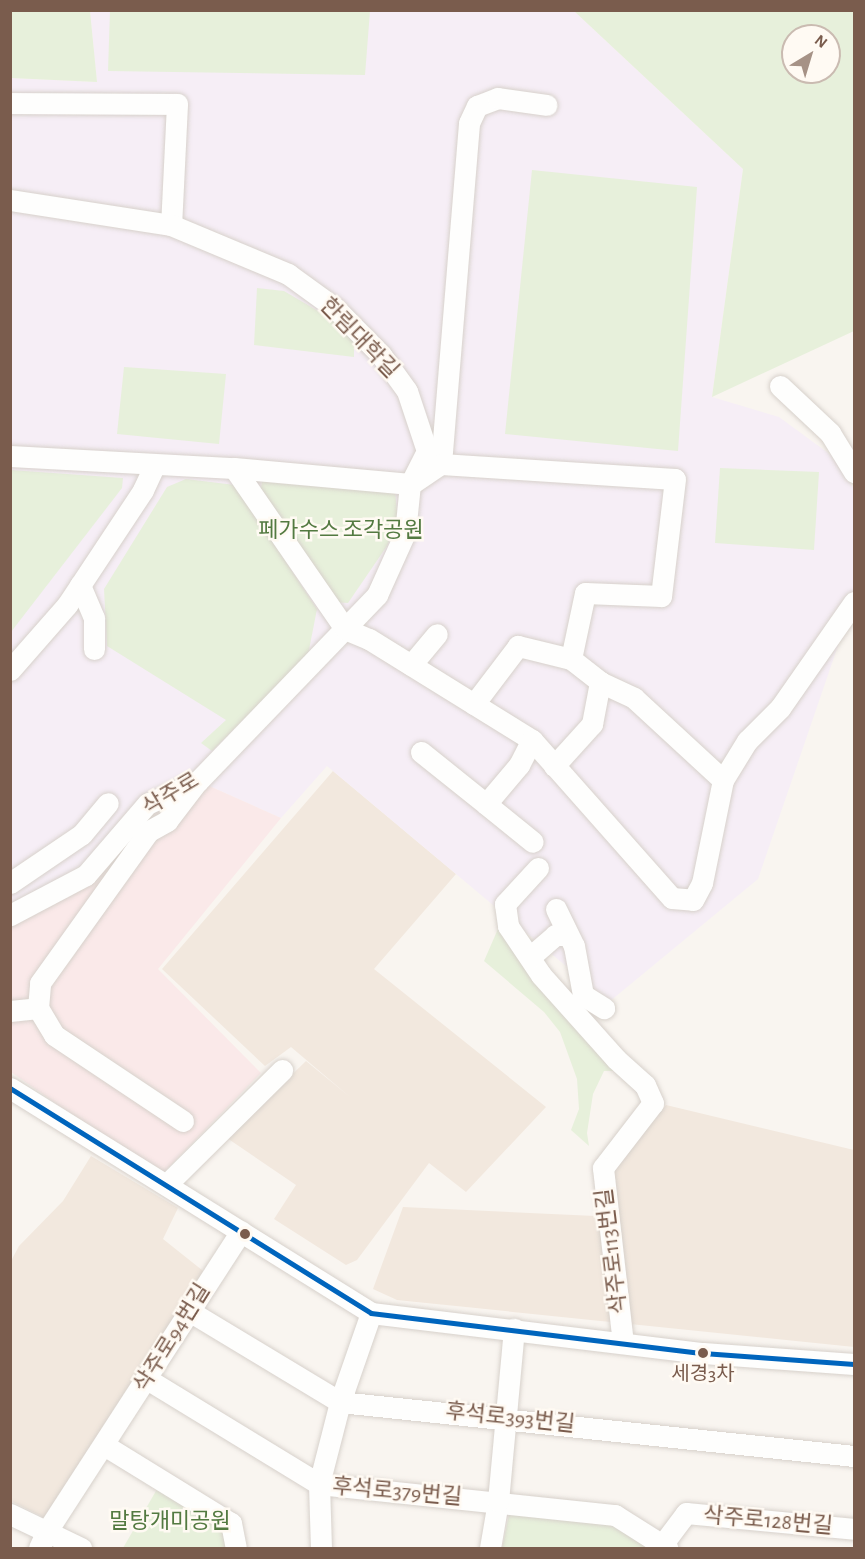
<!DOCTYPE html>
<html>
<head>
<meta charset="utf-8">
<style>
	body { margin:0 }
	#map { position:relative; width:865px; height:1559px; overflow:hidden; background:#f9f5f0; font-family:"Alegreya Sans","Noto Sans KR",sans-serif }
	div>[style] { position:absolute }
	.residential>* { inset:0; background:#f2e8de }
	.education>* { inset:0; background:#f6eef6 }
	.medical>* { inset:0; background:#fae9e9 }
	.green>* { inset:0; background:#e7f0db }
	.roads { filter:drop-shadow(0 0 2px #d7d1cb) drop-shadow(0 0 2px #d7d1cb) }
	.minor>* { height:21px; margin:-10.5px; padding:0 10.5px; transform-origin:10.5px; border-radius:10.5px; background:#fefefd }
	.bus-1>* { height:4.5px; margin:-2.25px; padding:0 2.25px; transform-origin:2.25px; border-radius:2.25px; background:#0065bd }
	.dots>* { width:16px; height:16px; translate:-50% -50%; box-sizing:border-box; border:3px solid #fffaf3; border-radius:50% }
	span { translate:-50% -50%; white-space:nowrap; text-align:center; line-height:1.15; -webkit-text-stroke:5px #fffaf3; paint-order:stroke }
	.bus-label { font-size:20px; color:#7a5c4d }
	.street-label { font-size:22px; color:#7a5c4d }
	.park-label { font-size:22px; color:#537a41 }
	.frame { position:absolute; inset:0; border:12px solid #7a5c4d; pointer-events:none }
	.north { position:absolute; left:781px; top:24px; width:60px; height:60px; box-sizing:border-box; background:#fffaf3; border:2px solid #cabbb1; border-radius:50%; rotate:38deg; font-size:16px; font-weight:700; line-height:24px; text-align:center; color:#7a5c4d }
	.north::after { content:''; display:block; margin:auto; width:21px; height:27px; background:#a69286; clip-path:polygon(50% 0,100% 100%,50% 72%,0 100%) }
</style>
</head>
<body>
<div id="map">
	<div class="residential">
		<div style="clip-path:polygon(333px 771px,456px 874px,374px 969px,546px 1107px,466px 1192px,429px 1163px,357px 1260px,346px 1265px,274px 1219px,296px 1185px,227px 1138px,306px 1061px,350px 1097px,291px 1047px,265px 1066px,162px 969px)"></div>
		<div style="clip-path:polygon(666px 1105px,854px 1150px,854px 1347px,397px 1300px,373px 1289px,403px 1207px,617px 1217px,613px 1170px)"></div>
		<div style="clip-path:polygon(91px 1156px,178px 1208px,163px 1239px,207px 1274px,47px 1519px,11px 1501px,11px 1261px,19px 1246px,63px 1201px)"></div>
	</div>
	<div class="education">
		<div style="clip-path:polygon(90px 11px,574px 11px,743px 169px,712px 397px,779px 417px,835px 458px,854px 489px,854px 599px,758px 879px,609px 1002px,327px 766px,281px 818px,198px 781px,86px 875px,11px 915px,10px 78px,97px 82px)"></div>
	</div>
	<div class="medical">
		<div style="clip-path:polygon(198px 781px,281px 818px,158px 969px,261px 1073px,160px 1176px,11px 1072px,11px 915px,86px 875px,147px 804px)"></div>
	</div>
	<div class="green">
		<div style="clip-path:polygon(10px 11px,90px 11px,97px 82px,11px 78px)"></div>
		<div style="clip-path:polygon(110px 11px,370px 11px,365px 75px,108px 71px)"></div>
		<div style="clip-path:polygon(evenodd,574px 11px,854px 11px,854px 331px,712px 397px,743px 169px,574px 11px,793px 36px,829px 36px,829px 72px,793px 72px,793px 36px)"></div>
		<div style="clip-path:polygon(532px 170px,697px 187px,678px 451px,505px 434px)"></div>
		<div style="clip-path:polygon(257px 288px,284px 291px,335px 321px,354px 339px,354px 357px,254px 345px)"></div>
		<div style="clip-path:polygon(124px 367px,226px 374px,219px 444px,117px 434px)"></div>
		<div style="clip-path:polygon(720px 468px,819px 472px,814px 550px,715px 543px)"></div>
		<div style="clip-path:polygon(11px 470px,123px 478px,122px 488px,11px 632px)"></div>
		<div style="clip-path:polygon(263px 477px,395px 491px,398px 521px,387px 546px,348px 603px,333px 602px,260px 493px)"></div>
		<div style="clip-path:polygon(186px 479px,235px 485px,317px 609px,308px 655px,212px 751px,201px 743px,226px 720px,107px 646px,104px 589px,167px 487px)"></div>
		<div style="clip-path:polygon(501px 922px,620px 1071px,604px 1071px,593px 1094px,587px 1133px,589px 1146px,571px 1130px,579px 1109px,577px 1079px,560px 1032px,544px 1012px,484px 961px)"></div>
		<div style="clip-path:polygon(160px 1484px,224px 1522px,229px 1548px,123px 1548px)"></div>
		<div style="clip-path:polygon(510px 1510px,616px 1522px,661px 1548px,502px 1548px)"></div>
	</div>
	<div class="roads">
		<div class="minor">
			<div style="left:10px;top:103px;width:167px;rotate:0.3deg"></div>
			<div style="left:177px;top:104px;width:121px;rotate:92.8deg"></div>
			<div style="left:10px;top:200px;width:163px;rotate:8.8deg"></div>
			<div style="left:171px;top:225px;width:127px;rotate:22.7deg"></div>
			<div style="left:288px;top:274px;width:58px;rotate:35.9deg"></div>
			<div style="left:335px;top:308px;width:66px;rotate:45.6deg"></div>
			<div style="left:381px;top:355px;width:44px;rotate:54.2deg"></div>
			<div style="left:407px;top:391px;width:63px;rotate:71.6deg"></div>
			<div style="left:427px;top:451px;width:37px;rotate:117deg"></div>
			<div style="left:410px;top:484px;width:49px;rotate:95.8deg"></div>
			<div style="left:405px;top:533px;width:68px;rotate:114.3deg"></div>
			<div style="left:377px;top:595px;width:258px;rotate:133.9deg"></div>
			<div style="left:198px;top:781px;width:56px;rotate:155.7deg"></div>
			<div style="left:147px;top:804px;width:94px;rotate:130.7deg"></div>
			<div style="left:86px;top:875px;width:86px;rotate:152.2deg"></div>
			<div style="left:780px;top:386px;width:69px;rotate:43.2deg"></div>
			<div style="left:830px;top:433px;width:46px;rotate:58.4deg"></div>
			<div style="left:10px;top:456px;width:224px;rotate:3.1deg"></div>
			<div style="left:234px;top:468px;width:177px;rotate:5.2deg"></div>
			<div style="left:441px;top:464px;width:342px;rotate:-85.3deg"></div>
			<div style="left:469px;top:123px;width:19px;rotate:-65deg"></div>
			<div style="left:477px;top:106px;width:22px;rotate:-21deg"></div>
			<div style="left:498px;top:98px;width:49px;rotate:8.1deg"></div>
			<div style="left:234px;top:468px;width:196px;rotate:55.4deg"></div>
			<div style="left:345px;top:629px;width:26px;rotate:23deg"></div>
			<div style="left:369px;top:639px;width:192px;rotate:31.8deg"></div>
			<div style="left:532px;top:740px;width:211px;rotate:48.5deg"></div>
			<div style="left:672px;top:898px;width:21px;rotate:5deg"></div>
			<div style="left:693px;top:900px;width:19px;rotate:-62deg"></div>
			<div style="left:702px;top:883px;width:105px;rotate:-78.5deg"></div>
			<div style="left:723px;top:780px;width:46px;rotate:-58.4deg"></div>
			<div style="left:747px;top:741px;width:47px;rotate:-45deg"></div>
			<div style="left:780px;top:708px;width:129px;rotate:-55.1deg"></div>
			<div style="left:411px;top:484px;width:36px;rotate:-34deg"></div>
			<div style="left:441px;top:464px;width:234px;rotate:3.7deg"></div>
			<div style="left:675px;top:479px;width:118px;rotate:96.8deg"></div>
			<div style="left:661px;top:596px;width:76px;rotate:-177.7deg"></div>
			<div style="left:585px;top:593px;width:67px;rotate:102deg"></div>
			<div style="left:571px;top:659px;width:55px;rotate:-166.2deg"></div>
			<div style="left:518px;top:646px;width:73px;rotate:127.2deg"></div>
			<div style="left:80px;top:585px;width:36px;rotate:67deg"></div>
			<div style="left:94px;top:618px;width:31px;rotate:90deg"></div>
			<div style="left:571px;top:659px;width:37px;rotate:38deg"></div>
			<div style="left:600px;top:682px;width:38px;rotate:25deg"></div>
			<div style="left:634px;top:698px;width:121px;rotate:42.7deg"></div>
			<div style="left:411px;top:665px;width:40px;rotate:-50deg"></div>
			<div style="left:10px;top:670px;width:86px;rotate:-48.8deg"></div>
			<div style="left:67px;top:605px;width:138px;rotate:-56.5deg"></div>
			<div style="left:143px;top:490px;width:26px;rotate:-65deg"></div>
			<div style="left:421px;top:752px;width:83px;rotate:38.7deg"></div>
			<div style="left:486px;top:804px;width:51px;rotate:-49.8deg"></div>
			<div style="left:519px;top:765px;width:28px;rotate:-63deg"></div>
			<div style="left:554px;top:766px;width:57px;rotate:-47.9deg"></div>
			<div style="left:592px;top:724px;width:43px;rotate:-79.2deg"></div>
			<div style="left:486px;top:804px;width:60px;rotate:39deg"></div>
			<div style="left:538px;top:868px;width:49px;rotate:132.5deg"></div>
			<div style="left:505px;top:904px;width:22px;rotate:82deg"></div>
			<div style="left:508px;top:926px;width:59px;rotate:56deg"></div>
			<div style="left:541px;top:975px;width:113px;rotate:48.2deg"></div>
			<div style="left:616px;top:1059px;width:39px;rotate:42deg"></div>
			<div style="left:645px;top:1085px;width:20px;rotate:66deg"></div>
			<div style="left:653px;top:1103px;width:82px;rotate:127.6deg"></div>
			<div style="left:603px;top:1168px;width:176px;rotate:83.5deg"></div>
			<div style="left:10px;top:883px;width:87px;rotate:-34.2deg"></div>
			<div style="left:82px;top:834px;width:40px;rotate:-50deg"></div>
			<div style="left:556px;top:909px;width:41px;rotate:64.1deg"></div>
			<div style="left:574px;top:946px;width:50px;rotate:79.6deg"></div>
			<div style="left:583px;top:995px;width:25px;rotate:32deg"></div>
			<div style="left:530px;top:957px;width:33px;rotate:-41deg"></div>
			<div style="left:555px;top:935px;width:13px"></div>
			<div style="left:38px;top:1008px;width:25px;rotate:-85deg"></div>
			<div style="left:40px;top:983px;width:187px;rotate:-54.4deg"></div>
			<div style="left:149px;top:831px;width:21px;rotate:-29deg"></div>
			<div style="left:167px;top:821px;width:48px;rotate:-52.7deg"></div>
			<div style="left:10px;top:1011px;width:28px;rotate:-6deg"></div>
			<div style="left:38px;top:1008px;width:31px;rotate:59deg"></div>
			<div style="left:54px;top:1035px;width:155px;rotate:33.7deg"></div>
			<div style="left:10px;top:1088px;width:425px;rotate:31.9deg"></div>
			<div style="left:371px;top:1313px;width:334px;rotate:6.9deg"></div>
			<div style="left:703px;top:1353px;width:151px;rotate:4.2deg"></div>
			<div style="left:167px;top:1184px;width:162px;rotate:-44.7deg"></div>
			<div style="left:189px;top:1311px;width:176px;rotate:31.1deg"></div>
			<div style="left:340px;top:1402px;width:517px;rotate:6deg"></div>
			<div style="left:147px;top:1379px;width:202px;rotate:31.4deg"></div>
			<div style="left:319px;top:1484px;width:298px;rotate:6deg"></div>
			<div style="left:615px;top:1515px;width:62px;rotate:32.4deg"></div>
			<div style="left:104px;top:1445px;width:149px;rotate:31.6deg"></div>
			<div style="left:231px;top:1523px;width:25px;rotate:79deg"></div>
			<div style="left:10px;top:1514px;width:79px;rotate:25.6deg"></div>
			<div style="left:662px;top:1545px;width:40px;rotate:-53deg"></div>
			<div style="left:686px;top:1513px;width:169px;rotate:5.4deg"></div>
			<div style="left:39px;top:1548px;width:19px;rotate:-65deg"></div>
			<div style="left:47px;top:1531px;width:357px;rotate:-57.1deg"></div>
			<div style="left:321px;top:1548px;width:64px;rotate:-91.8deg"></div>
			<div style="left:319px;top:1484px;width:85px;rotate:-75.6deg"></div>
			<div style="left:340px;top:1402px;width:94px;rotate:-70.8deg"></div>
			<div style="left:490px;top:1548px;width:48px;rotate:-80.3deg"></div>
			<div style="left:498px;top:1501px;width:173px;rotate:-84.7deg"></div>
		</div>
	</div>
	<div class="bus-1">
		<div style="left:10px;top:1088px;width:425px;rotate:31.9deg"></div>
		<div style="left:371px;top:1313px;width:334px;rotate:6.9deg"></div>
		<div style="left:703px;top:1353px;width:151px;rotate:4.2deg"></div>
	</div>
	<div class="dots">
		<div style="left:245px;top:1234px;background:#7a5c4d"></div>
		<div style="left:703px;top:1353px;background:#7a5c4d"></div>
	</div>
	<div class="bus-label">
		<span style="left:703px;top:1374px">세경3차</span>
	</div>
	<div class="street-label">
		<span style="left:359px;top:338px;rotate:46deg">한림대학길</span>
		<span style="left:171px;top:794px;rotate:-31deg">삭주로</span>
		<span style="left:612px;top:1251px;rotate:-97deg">삭주로113번길</span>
		<span style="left:172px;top:1338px;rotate:-58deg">삭주로94번길</span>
		<span style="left:510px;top:1418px;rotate:6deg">후석로393번길</span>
		<span style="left:397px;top:1492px;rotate:5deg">후석로379번길</span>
		<span style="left:768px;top:1521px;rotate:5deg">삭주로128번길</span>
	</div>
	<div class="park-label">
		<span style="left:341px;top:531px">페가수스 조각공원</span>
		<span style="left:170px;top:1522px">말탕개미공원</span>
	</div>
	<div class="frame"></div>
	<div class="north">N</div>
</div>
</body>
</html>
